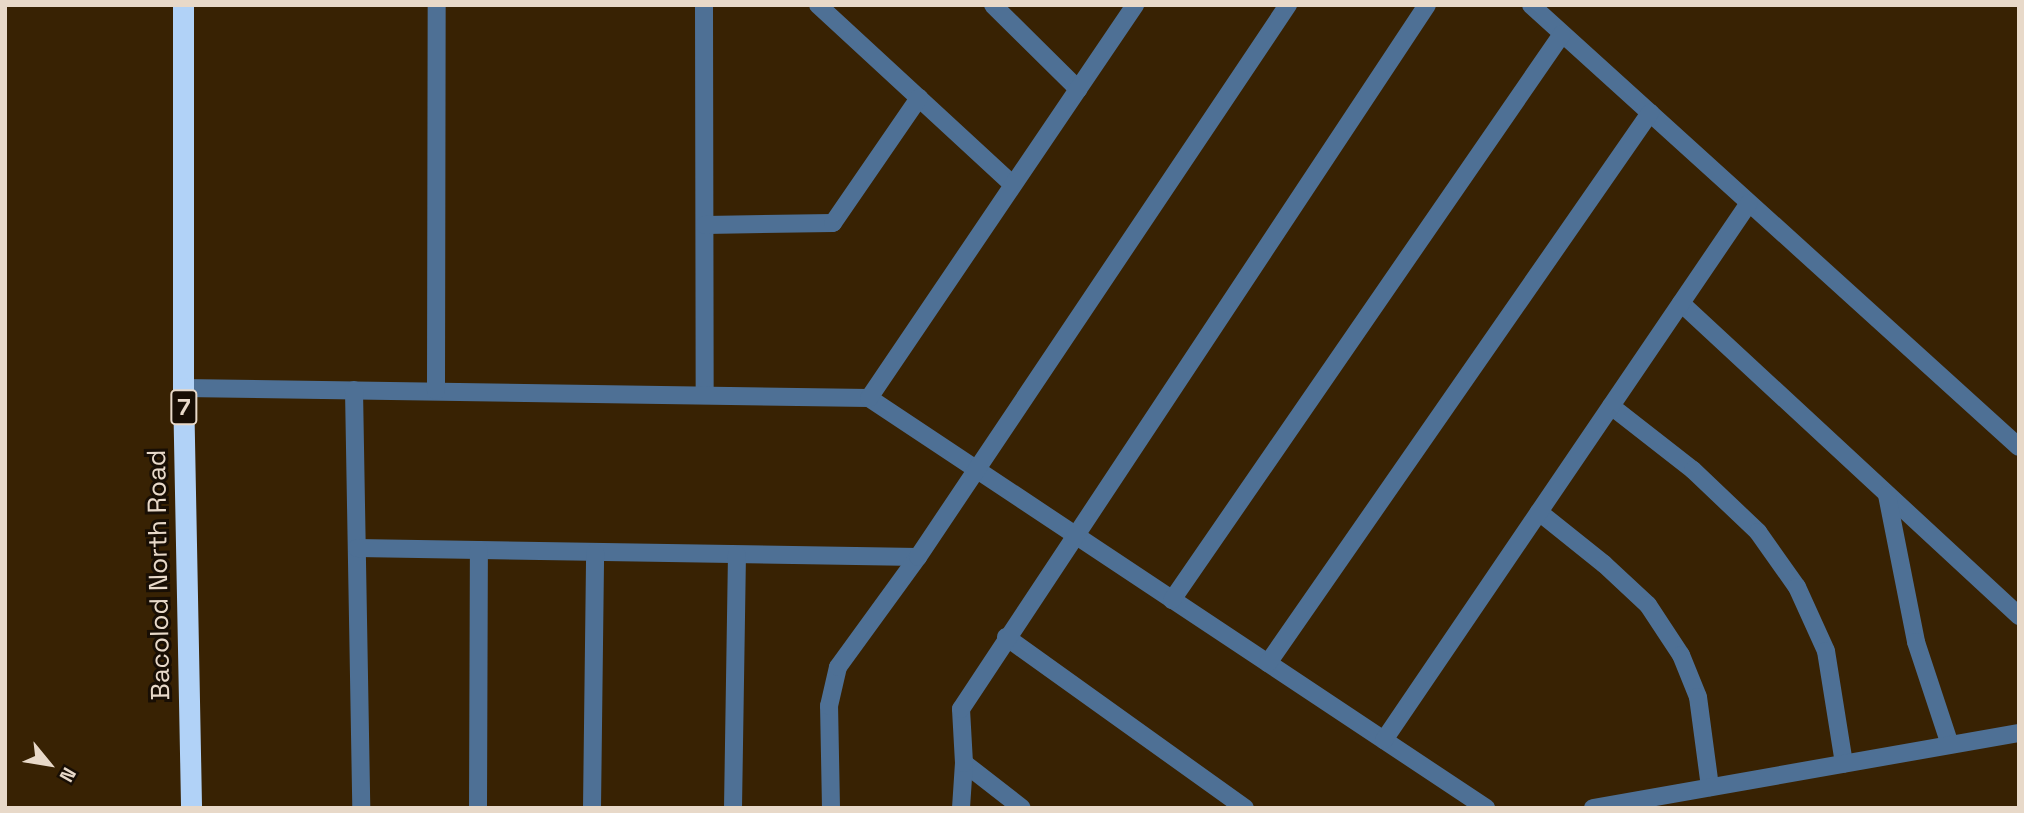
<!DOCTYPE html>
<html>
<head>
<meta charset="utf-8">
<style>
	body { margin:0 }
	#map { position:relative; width:2024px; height:813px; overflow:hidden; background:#382203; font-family:"Space Grotesk",sans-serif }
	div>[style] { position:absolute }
	.minor>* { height:18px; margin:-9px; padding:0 9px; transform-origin:9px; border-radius:9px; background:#4e7095 }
	.highway>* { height:21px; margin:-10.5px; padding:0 10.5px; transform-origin:10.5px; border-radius:10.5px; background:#b1d2f7 }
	span { translate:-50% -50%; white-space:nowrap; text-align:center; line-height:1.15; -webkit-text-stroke:6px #180e04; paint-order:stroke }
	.shield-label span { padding:2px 5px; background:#180e04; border:2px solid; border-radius:5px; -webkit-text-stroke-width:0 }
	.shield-label { font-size:24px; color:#e8d9c9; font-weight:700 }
	.street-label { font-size:26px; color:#e8d9c9 }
	.frame { position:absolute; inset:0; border:7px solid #e8d9c9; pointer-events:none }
	.north { position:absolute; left:14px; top:729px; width:70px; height:70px; -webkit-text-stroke:5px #180e04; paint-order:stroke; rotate:120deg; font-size:19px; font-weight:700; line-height:28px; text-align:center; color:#e8d9c9 }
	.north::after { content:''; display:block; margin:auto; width:24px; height:32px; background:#e8d9c9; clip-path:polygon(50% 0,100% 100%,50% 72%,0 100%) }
</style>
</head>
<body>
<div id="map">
	<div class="minor">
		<div style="left:704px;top:5px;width:390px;rotate:89.9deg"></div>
		<div style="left:818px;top:5px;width:265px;rotate:42.7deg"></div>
		<div style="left:993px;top:5px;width:120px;rotate:44.7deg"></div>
		<div style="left:1531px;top:5px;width:658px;rotate:42.17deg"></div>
		<div style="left:705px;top:225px;width:128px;rotate:-0.9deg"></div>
		<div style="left:833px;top:223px;width:152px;rotate:-55.5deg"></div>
		<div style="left:1681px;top:303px;width:461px;rotate:42.8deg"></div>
		<div style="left:183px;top:388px;width:686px;rotate:0.84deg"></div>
		<div style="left:869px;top:398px;width:741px;rotate:33.6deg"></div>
		<div style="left:354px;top:390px;width:418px;rotate:89deg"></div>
		<div style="left:436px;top:391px;width:386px;rotate:-89.9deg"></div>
		<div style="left:869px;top:398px;width:475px;rotate:-55.9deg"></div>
		<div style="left:1611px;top:406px;width:104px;rotate:38deg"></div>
		<div style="left:1693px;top:470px;width:90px;rotate:43.6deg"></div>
		<div style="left:1758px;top:532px;width:67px;rotate:54.7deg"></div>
		<div style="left:1797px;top:587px;width:70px;rotate:65.6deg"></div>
		<div style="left:1826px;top:651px;width:114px;rotate:80.9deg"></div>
		<div style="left:1887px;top:495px;width:150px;rotate:78.8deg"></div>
		<div style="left:1916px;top:642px;width:108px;rotate:71.7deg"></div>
		<div style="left:1539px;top:512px;width:83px;rotate:38.7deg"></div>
		<div style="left:1604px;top:564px;width:60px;rotate:43deg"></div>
		<div style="left:1648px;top:605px;width:60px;rotate:56.6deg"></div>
		<div style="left:1681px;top:655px;width:45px;rotate:68deg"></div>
		<div style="left:1698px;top:697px;width:91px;rotate:82.4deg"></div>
		<div style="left:357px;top:548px;width:561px;rotate:0.92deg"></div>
		<div style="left:1172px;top:600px;width:687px;rotate:-55.43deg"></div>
		<div style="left:1006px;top:637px;width:294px;rotate:35.6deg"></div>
		<div style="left:1268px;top:663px;width:670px;rotate:-55.22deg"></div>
		<div style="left:1384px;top:740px;width:649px;rotate:-55.8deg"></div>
		<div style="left:964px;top:763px;width:73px;rotate:37.8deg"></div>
		<div style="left:478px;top:808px;width:258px;rotate:-89.8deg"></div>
		<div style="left:592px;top:808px;width:256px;rotate:-89.3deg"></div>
		<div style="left:733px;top:808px;width:253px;rotate:-89.1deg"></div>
		<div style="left:831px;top:808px;width:102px;rotate:-91.1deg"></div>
		<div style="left:829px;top:706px;width:40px;rotate:-77deg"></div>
		<div style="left:838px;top:667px;width:136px;rotate:-54deg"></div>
		<div style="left:918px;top:557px;width:665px;rotate:-56.17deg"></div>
		<div style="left:961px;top:808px;width:45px;rotate:-86.2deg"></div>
		<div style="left:964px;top:763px;width:54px;rotate:-93.2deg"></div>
		<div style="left:961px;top:709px;width:844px;rotate:-56.5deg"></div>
		<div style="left:1593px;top:808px;width:433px;rotate:-10deg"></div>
	</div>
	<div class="highway">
		<div style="left:183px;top:5px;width:383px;rotate:90deg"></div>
		<div style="left:183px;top:388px;width:420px;rotate:88.9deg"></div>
	</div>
	<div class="shield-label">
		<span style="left:184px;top:407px">7</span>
	</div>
	<div class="street-label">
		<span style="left:159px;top:575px;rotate:-91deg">Bacolod North Road</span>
	</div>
	<div class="frame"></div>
	<div class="north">N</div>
</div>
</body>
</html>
